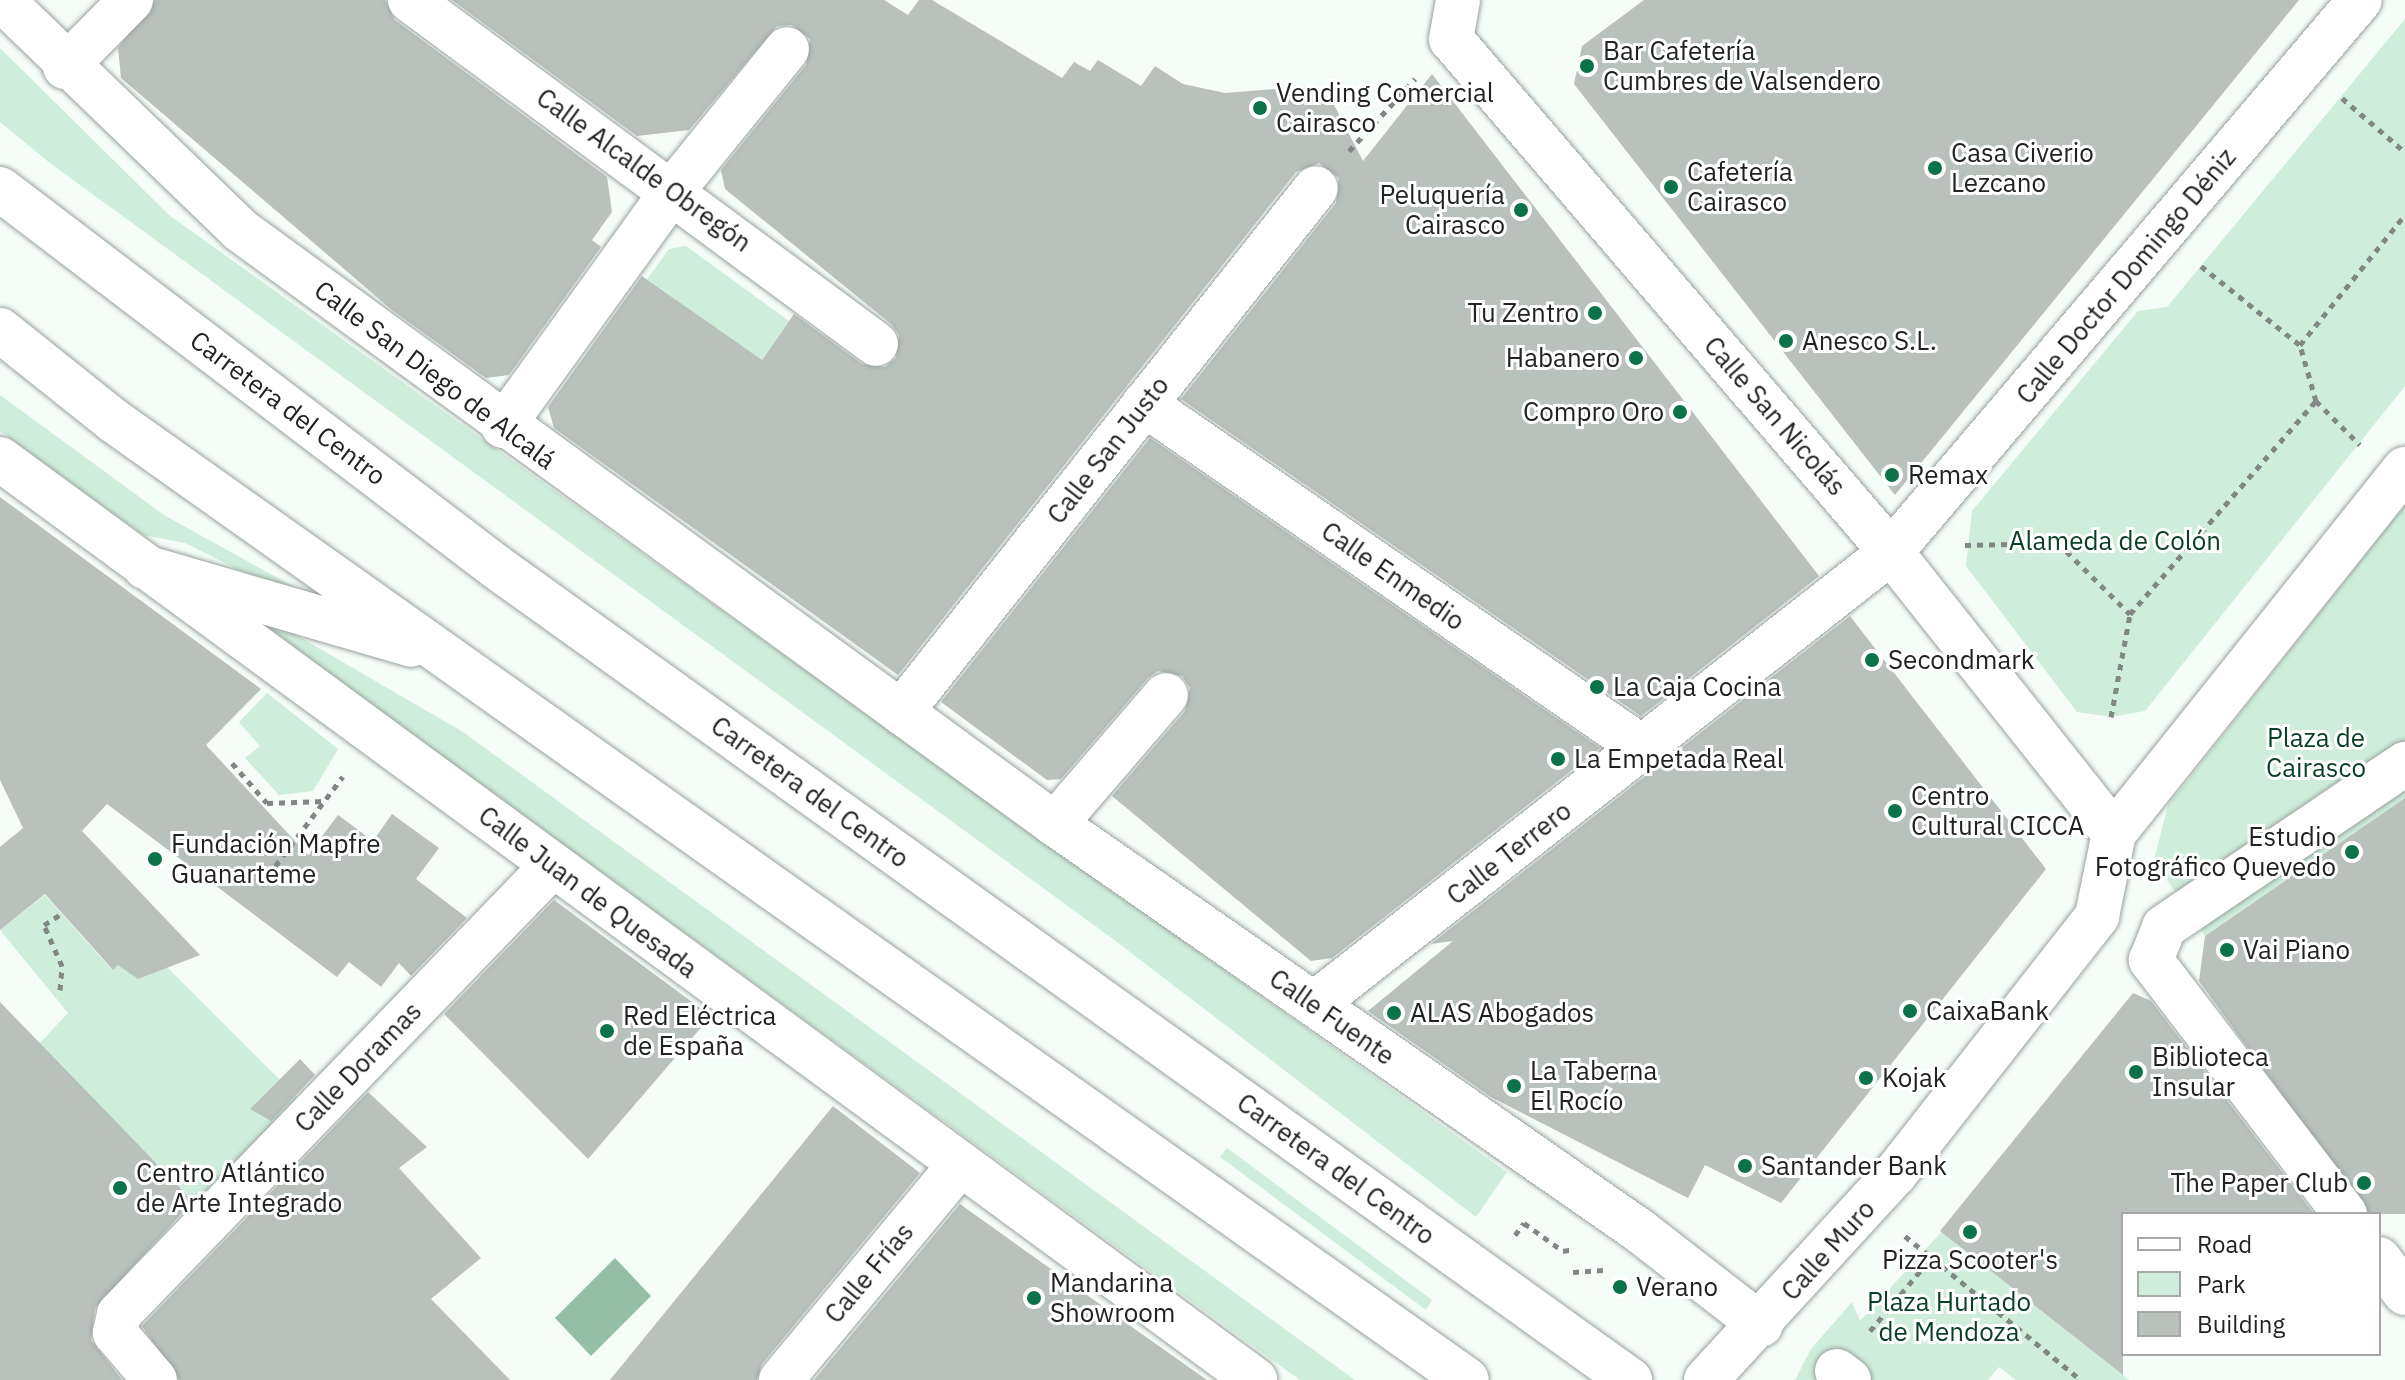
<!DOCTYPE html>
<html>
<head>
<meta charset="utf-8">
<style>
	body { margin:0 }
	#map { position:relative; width:2405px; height:1380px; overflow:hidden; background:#f4fdf8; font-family:"IBM Plex Sans",sans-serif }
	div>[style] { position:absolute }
	.green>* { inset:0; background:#ceeedb }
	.water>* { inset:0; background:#94bea6 }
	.building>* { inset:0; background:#b8c1bc }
	.path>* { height:5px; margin-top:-2.5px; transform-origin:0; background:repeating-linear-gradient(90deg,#818784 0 6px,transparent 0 12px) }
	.roads { filter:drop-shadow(0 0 2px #99a19c) drop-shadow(0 0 2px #99a19c) }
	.street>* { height:44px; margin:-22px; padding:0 22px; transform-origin:22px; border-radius:22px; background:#fff }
	.secondary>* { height:44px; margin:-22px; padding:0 22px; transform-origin:22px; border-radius:22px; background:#fff }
	.dots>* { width:22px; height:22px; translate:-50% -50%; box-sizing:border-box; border:4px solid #fff; border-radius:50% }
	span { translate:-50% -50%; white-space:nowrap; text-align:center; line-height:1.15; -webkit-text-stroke:6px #fff; paint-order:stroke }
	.poi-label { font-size:26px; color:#202321 }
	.left { translate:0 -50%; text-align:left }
	.right { translate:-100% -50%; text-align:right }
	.street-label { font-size:26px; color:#202321 }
	.park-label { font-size:26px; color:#083f28 }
	.legend { position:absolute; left:2121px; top:1212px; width:260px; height:144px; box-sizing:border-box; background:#fff; border:2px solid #a6a7a6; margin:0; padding:10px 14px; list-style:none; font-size:24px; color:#202321 }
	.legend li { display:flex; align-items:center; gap:16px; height:40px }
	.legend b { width:40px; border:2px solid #a6a7a6 }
</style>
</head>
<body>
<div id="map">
	<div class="green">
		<div style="clip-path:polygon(2405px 19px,2405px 386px,2145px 711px,2111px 717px,2077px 712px,1966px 566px,1972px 511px,2138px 311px,2167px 307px)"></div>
		<div style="clip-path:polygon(0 48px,169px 215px,1507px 1172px,1476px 1217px,1113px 939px,50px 163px,0 122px)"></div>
		<div style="clip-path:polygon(686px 246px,789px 321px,749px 378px,721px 332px,647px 279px,669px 249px)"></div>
		<div style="clip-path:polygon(0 395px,164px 515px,305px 593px,292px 597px,185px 543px,143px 535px,0 431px)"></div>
		<div style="clip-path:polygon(2405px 504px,2405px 798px,2205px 936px,2154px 860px,2168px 805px)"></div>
		<div style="clip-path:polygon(274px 622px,463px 732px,1355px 1380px,1300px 1380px,261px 625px)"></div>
		<div style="clip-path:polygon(267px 693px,338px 749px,313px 791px,279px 795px,245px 758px,260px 746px,239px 722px)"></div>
		<div style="clip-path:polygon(45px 895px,112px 970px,141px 941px,299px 1099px,195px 1202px,39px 1044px,68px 1013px,0 930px)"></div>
		<div style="clip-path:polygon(1227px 1148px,1432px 1300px,1426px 1310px,1220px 1157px)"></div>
		<div style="clip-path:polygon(1945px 1228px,1949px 1238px,2129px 1380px,2016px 1380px,1999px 1367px,1988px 1380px,1795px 1380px,1811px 1349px,1852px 1302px,1860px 1321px)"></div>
	</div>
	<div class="water">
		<div style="clip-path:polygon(615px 1258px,651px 1296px,591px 1356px,555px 1318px)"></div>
	</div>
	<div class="building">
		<div style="clip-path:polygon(155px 0,385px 0,395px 20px,607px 177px,612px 212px,592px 240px,601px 247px,509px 375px,486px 378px,392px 310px,121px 78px,118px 48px)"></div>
		<div style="clip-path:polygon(452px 0,884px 0,908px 15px,919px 0,932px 0,1062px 78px,1074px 62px,1090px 71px,1098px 60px,1141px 86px,1155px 66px,1183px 84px,1225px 93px,1314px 86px,1331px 99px,1363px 161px,1432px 74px,1819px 576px,1641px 716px,1181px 399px,1336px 203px,1339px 178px,1319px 163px,1296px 172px,898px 675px,554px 428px,548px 407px,642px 276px,762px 360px,794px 314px,862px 364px,885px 367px,896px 358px,899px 335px,891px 324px,725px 189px,721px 170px,806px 65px,810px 39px,792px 25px,777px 26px,689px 130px,637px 136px)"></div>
		<div style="clip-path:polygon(1644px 0,2299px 0,1895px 495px,1574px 84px,1582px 46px)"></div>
		<div style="clip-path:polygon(1150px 438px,1600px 748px,1332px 958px,1311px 961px,1112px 796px,1185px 711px,1190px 688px,1182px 676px,1158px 671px,1148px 678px,1061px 779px,1047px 780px,941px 702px)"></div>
		<div style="clip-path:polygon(0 497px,261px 689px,206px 745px,308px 855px,338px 815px,373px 841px,392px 814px,439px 848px,416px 879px,467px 918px,411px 976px,399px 963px,381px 987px,349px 962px,337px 977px,107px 804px,82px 831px,200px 955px,138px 979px,118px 965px,113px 970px,45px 894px,0 930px,0 847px,23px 828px,0 780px)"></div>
		<div style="clip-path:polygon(1850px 616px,2046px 869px,1781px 1203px,1705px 1165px,1688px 1198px,1491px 1097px,1368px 1011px,1453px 941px,1431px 944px)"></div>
		<div style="clip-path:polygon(2405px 798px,2405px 1214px,2369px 1214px,2199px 981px,2205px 936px)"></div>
		<div style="clip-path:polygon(554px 900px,711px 1016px,588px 1159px,444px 1014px)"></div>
		<div style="clip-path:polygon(2133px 993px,2151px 1001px,2314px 1214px,2123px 1214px,2123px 1375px,1940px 1231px)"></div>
		<div style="clip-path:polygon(0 1002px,193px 1201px,95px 1308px,91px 1340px,122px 1380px,0 1380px)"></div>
		<div style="clip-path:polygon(300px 1059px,315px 1075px,271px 1121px,250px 1109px)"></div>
		<div style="clip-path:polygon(368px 1092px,427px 1147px,399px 1168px,481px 1258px,431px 1299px,510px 1380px,179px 1380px,142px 1326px)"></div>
		<div style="clip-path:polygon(833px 1106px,920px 1173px,762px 1364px,757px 1380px,610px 1380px)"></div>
		<div style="clip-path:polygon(960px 1204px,1115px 1315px,1207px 1380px,814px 1380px)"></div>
	</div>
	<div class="path">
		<div style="left:2342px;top:98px;width:83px;rotate:40.6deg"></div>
		<div style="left:1349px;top:151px;width:98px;rotate:-47.5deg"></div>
		<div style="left:2201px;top:266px;width:127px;rotate:38.6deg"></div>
		<div style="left:2316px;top:401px;width:62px;rotate:45deg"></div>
		<div style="left:1965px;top:545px;width:93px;rotate:-1.2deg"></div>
		<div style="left:2058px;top:543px;width:101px;rotate:44.6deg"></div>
		<div style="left:2111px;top:717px;width:105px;rotate:-79.5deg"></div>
		<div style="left:2130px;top:614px;width:283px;rotate:-48.9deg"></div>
		<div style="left:2316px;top:401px;width:58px;rotate:-105.9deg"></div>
		<div style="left:2300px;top:345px;width:167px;rotate:-51.1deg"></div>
		<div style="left:232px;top:763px;width:53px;rotate:48.8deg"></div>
		<div style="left:267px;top:803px;width:57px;rotate:-2deg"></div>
		<div style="left:261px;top:885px;width:136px;rotate:-53deg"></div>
		<div style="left:60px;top:990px;width:24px;rotate:-85deg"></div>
		<div style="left:62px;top:966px;width:45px;rotate:-113.7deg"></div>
		<div style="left:44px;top:925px;width:20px;rotate:-33deg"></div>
		<div style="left:1515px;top:1235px;width:15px;rotate:-53deg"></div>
		<div style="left:1524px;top:1223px;width:48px;rotate:35.7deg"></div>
		<div style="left:1563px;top:1251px;width:11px;rotate:-10deg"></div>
		<div style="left:1905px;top:1236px;width:227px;rotate:39.3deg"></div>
		<div style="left:1573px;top:1272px;width:30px;rotate:-4deg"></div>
		<div style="left:1870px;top:1331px;width:95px;rotate:-50.1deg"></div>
	</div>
	<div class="roads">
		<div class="street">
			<div style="left:2px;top:0;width:331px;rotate:44deg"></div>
			<div style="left:240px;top:230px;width:1008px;rotate:36.09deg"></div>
			<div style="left:1055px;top:824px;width:713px;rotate:34.83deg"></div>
			<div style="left:1640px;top:1231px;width:153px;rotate:37.8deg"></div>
			<div style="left:410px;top:0;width:579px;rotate:36.43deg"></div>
			<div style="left:1458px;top:0;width:40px;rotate:100deg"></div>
			<div style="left:1451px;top:39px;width:676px;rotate:49.38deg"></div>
			<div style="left:1891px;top:552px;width:359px;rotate:51.6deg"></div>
			<div style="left:65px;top:67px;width:94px;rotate:-45.4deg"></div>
			<div style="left:1144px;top:404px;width:606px;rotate:34.58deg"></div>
			<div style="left:503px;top:426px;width:291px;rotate:-54.2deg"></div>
			<div style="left:673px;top:190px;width:181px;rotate:-51deg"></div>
			<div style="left:0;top:459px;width:1557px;rotate:36.27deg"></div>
			<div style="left:901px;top:712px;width:668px;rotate:-51.62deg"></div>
			<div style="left:1055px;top:824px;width:170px;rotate:-49.3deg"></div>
			<div style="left:1314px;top:1004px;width:733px;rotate:-38.07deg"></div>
			<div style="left:1891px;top:552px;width:724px;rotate:-49.65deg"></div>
			<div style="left:2345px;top:1214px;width:320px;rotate:-127.4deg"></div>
			<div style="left:2151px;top:960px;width:35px;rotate:-68deg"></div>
			<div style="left:2164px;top:927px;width:291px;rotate:-34.1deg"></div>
			<div style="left:2379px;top:1259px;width:43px;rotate:52.6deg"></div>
			<div style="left:1837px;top:1371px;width:15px;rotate:37deg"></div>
			<div style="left:155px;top:1380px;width:62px;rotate:-130.4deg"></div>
			<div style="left:115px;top:1333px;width:19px;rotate:-78deg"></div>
			<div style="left:119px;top:1314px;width:624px;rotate:-45.97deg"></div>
			<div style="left:781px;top:1380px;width:277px;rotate:-50.3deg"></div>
			<div style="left:1706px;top:1380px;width:280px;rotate:-47.5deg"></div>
			<div style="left:1895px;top:1174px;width:328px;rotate:-51.9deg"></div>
			<div style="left:2097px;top:916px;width:85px;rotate:-78.4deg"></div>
			<div style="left:2114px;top:833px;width:466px;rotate:-51.4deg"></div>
		</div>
		<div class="secondary">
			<div style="left:0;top:189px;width:622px;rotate:37.29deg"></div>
			<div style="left:495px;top:566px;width:1397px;rotate:35.65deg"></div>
			<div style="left:0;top:330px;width:146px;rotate:38.6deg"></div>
			<div style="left:114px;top:421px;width:1658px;rotate:35.33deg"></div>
			<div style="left:145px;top:567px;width:277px;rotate:16.3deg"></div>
		</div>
	</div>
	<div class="dots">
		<div style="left:1587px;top:66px;background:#0b724a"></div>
		<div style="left:1260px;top:108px;background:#0b724a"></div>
		<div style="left:1935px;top:168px;background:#0b724a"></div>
		<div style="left:1671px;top:187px;background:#0b724a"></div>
		<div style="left:1521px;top:210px;background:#0b724a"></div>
		<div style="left:1595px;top:313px;background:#0b724a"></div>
		<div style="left:1786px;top:341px;background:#0b724a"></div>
		<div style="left:1636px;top:358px;background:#0b724a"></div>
		<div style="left:1680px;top:412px;background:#0b724a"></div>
		<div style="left:1892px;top:475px;background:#0b724a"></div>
		<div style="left:1872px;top:660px;background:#0b724a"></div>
		<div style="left:1597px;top:687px;background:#0b724a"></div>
		<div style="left:1558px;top:759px;background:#0b724a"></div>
		<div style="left:1895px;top:811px;background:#0b724a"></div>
		<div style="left:2352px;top:852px;background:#0b724a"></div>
		<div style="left:155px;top:859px;background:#0b724a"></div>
		<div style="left:2227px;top:950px;background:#0b724a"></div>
		<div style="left:1910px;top:1011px;background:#0b724a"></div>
		<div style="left:1394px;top:1013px;background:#0b724a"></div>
		<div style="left:607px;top:1031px;background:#0b724a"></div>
		<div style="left:2136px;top:1072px;background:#0b724a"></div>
		<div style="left:1866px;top:1078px;background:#0b724a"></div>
		<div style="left:1514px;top:1086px;background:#0b724a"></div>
		<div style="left:1745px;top:1166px;background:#0b724a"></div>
		<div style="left:2364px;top:1183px;background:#0b724a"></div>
		<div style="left:120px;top:1188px;background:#0b724a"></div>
		<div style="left:1970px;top:1232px;background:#0b724a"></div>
		<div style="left:1620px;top:1287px;background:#0b724a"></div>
		<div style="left:1034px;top:1298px;background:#0b724a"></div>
	</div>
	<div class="poi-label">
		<span class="left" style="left:1603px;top:66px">Bar Cafetería<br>Cumbres de Valsendero</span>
		<span class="left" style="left:1276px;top:108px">Vending Comercial<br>Cairasco</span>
		<span class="left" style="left:1951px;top:168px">Casa Civerio<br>Lezcano</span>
		<span class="left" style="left:1687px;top:187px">Cafetería<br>Cairasco</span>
		<span class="right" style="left:1505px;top:210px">Peluquería<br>Cairasco</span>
		<span class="right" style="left:1579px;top:313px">Tu Zentro</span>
		<span class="left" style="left:1802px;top:341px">Anesco S.L.</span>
		<span class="right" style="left:1620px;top:358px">Habanero</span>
		<span class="right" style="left:1664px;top:412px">Compro Oro</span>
		<span class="left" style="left:1908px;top:475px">Remax</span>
		<span class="left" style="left:1888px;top:660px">Secondmark</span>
		<span class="left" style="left:1613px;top:687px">La Caja Cocina</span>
		<span class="left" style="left:1574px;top:759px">La Empetada Real</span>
		<span class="left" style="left:1911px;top:811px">Centro<br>Cultural CICCA</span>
		<span class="right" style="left:2336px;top:852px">Estudio<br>Fotográfico Quevedo</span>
		<span class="left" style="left:171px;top:859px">Fundación Mapfre<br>Guanarteme</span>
		<span class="left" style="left:2243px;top:950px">Vai Piano</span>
		<span class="left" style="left:1926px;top:1011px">CaixaBank</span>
		<span class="left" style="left:1410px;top:1013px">ALAS Abogados</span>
		<span class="left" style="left:623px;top:1031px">Red Eléctrica<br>de España</span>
		<span class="left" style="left:2152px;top:1072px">Biblioteca<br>Insular</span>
		<span class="left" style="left:1530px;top:1086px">La Taberna<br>El Rocío</span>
		<span class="left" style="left:1882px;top:1078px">Kojak</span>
		<span class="left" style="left:1761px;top:1166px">Santander Bank</span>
		<span class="left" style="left:136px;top:1188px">Centro Atlántico<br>de Arte Integrado</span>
		<span class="right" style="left:2348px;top:1183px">The Paper Club</span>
		<span style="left:1970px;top:1260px">Pizza Scooter's</span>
		<span class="left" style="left:1050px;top:1298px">Mandarina<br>Showroom</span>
		<span class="left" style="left:1636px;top:1287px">Verano</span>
	</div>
	<div class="street-label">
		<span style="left:644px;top:170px;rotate:36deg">Calle Alcalde Obregón</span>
		<span style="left:2126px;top:276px;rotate:-50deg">Calle Doctor Domingo Déniz</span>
		<span style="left:435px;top:375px;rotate:37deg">Calle San Diego de Alcalá</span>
		<span style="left:288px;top:408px;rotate:37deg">Carretera del Centro</span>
		<span style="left:1775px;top:416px;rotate:49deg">Calle San Nicolás</span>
		<span style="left:1108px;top:450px;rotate:-52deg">Calle San Justo</span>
		<span style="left:1393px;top:576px;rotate:35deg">Calle Enmedio</span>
		<span style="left:810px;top:792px;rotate:36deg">Carretera del Centro</span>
		<span style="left:1509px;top:853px;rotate:-38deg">Calle Terrero</span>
		<span style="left:588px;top:892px;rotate:37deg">Calle Juan de Quesada</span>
		<span style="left:1332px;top:1017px;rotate:35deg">Calle Fuente</span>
		<span style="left:358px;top:1067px;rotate:-46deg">Calle Doramas</span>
		<span style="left:1336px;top:1169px;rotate:36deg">Carretera del Centro</span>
		<span style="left:1828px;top:1250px;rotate:-48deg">Calle Muro</span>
		<span style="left:869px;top:1273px;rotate:-50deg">Calle Frías</span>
	</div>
	<div class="park-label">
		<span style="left:2115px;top:541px">Alameda de Colón</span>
		<span style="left:2316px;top:753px">Plaza de<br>Cairasco</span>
		<span style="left:1949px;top:1317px">Plaza Hurtado<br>de Mendoza</span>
	</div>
	<ul class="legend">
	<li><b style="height:10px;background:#fff"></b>Road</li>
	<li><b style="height:22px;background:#ceeedb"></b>Park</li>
	<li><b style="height:22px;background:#b8c1bc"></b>Building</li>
	</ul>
</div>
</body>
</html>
